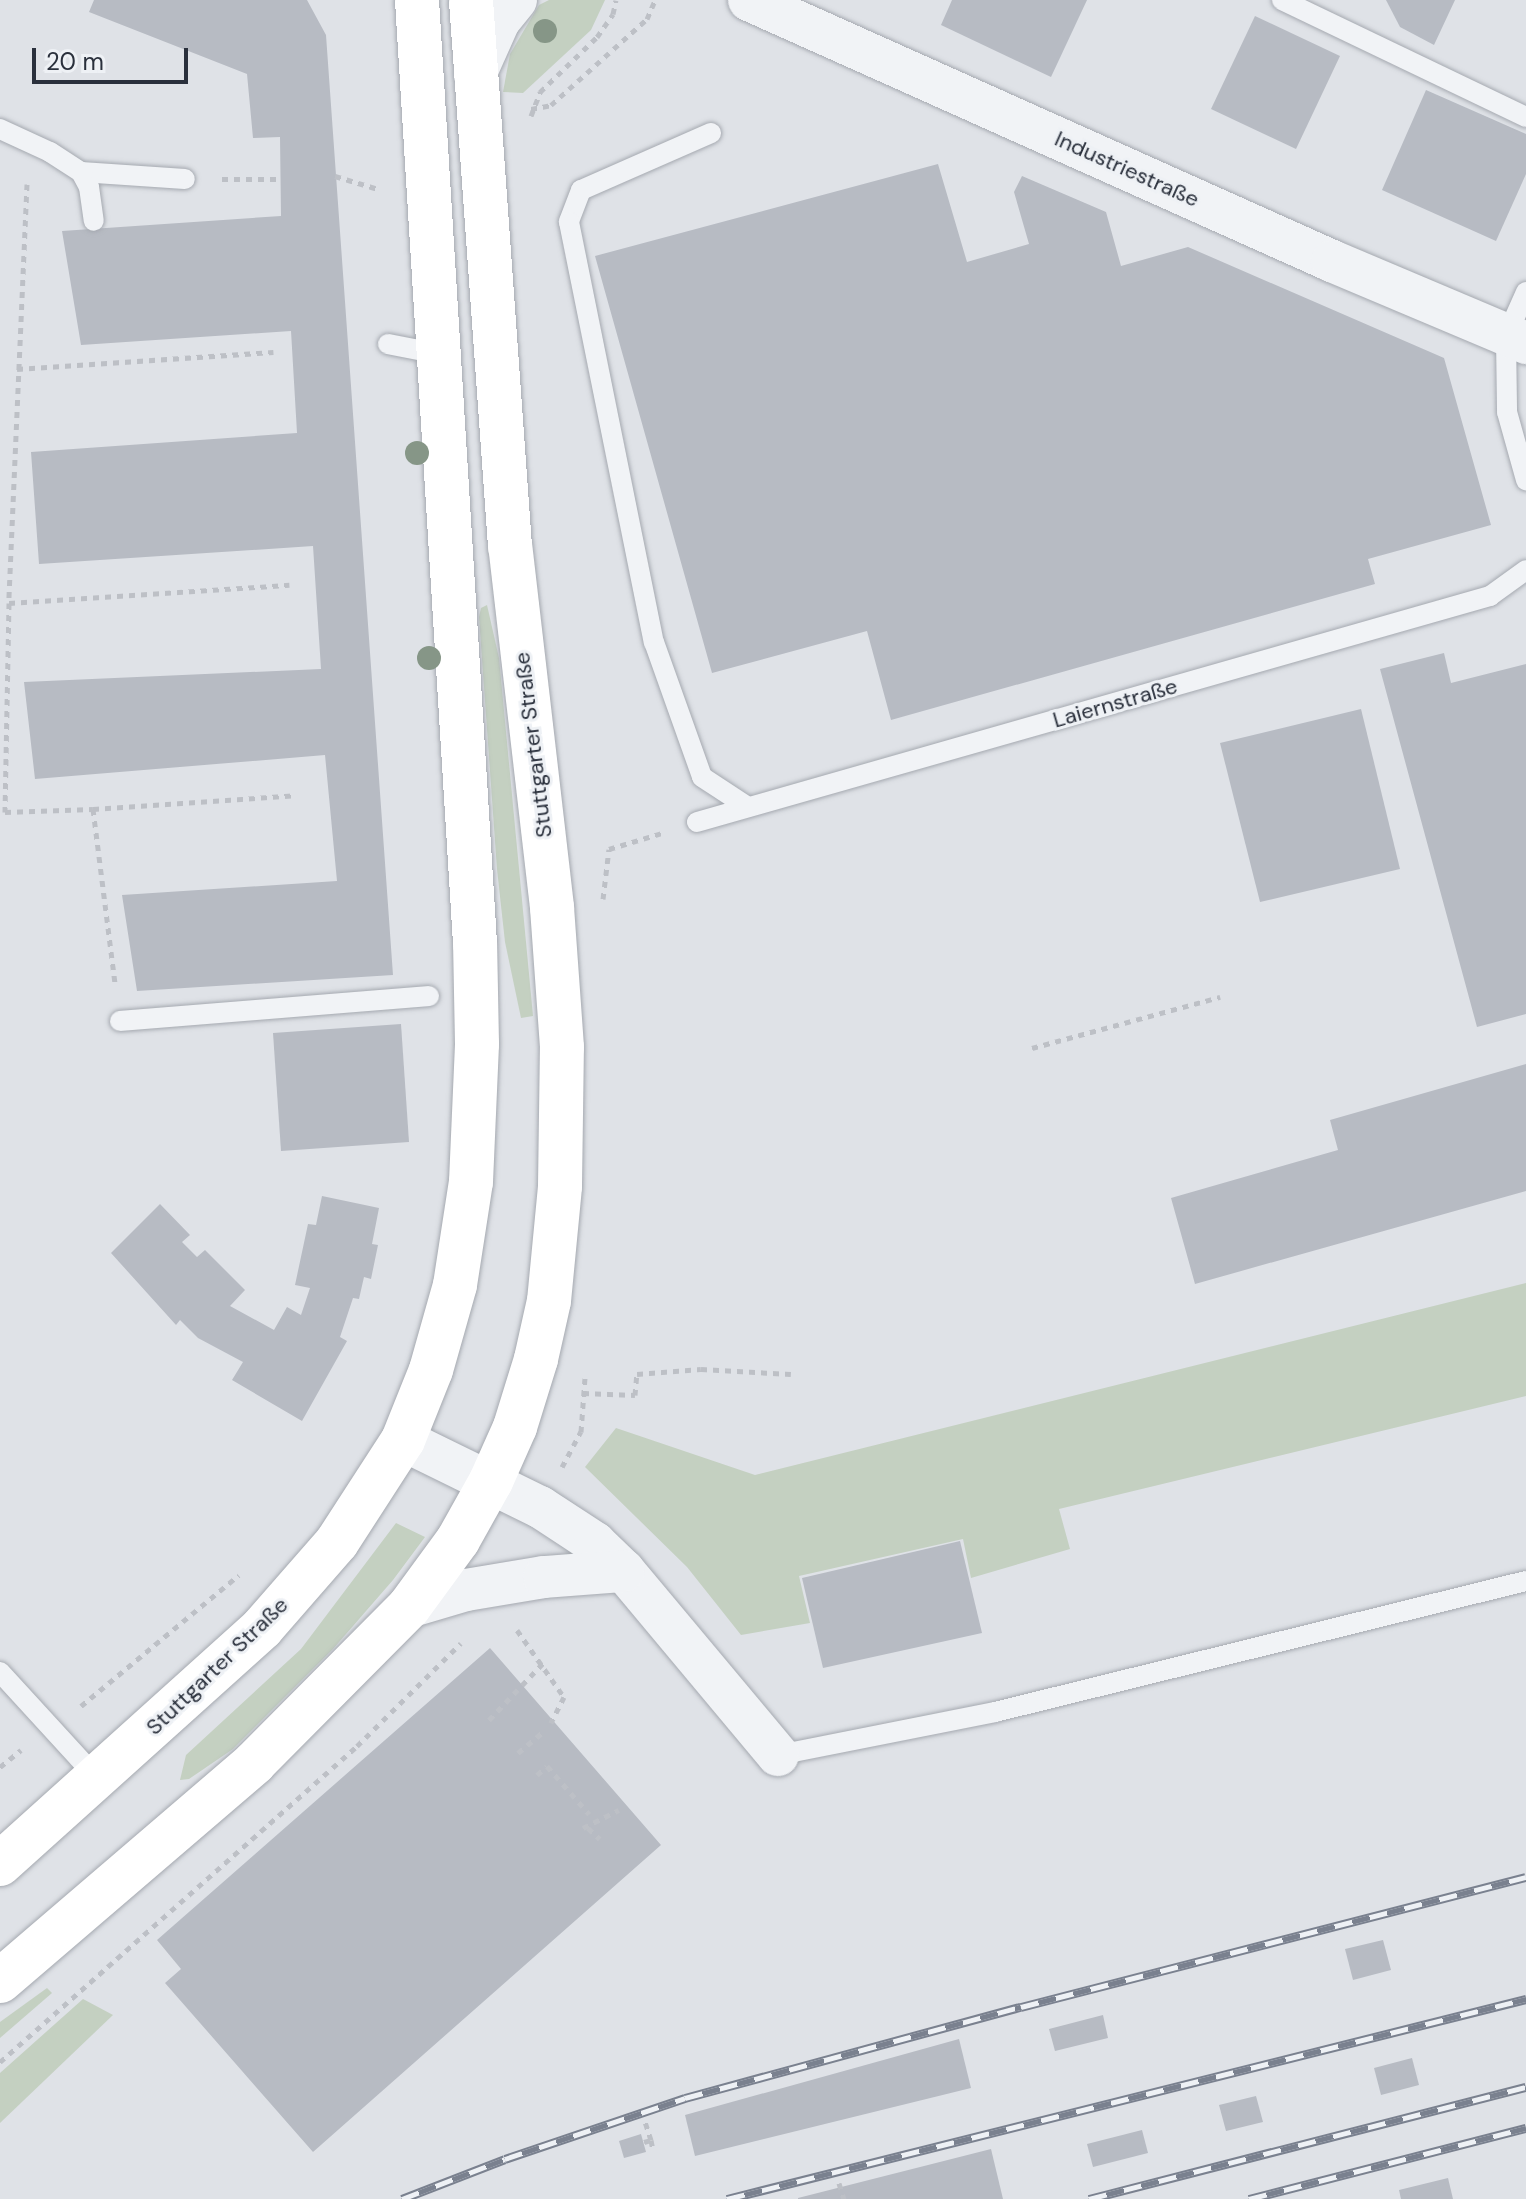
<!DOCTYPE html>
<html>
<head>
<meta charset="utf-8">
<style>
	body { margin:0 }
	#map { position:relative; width:1526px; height:2199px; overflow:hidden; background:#dfe2e7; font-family:"DM Sans",sans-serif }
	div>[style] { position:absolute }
	.green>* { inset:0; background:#c4d0c1 }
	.building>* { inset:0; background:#b7bbc3 }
	.path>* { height:5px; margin-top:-2.5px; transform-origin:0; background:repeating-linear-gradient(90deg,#bdc0c6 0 6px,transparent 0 12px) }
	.roads { filter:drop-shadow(0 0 2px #a5a9b0) drop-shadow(0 0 2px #a5a9b0) }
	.lane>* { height:20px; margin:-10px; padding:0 10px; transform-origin:10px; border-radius:10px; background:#f1f3f6 }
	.street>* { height:42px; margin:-21px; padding:0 21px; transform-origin:21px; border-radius:21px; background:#f1f3f6 }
	.primary>* { height:44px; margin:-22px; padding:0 22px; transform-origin:22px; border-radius:22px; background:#fff }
	.rail>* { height:9px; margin-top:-4.5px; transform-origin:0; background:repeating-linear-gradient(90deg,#eef1f5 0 18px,#7a818f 0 36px); box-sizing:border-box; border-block:2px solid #7a818f }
	.trees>* { width:24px; height:24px; margin:-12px; border-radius:50%; background:#869687 }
	span { translate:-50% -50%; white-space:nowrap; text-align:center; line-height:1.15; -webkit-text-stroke:6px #eef1f5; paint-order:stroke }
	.street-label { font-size:22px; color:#2a303c }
	.scale { position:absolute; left:32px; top:48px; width:156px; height:36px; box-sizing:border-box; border:4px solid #2a303c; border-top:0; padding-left:10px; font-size:24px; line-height:28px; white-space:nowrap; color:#2a303c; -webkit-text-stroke:6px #eef1f5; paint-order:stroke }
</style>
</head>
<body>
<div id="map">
	<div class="green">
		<div style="clip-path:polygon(549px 0,605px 0,591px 30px,523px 93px,503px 92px,510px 54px,539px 5px)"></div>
		<div style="clip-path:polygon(487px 605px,499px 658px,533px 1016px,521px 1018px,505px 942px,497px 869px,479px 617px,481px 608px)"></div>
		<div style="clip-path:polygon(1526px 1283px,1526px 1396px,1059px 1509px,1070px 1549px,971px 1578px,963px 1539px,799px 1576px,810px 1623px,741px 1635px,687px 1567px,585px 1467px,616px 1428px,755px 1475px)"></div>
		<div style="clip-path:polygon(396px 1523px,425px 1537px,393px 1580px,333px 1649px,233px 1749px,189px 1779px,180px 1780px,186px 1755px,301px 1649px)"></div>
		<div style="clip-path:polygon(47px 1988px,52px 1993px,0 2038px,0 2022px)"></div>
		<div style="clip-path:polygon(83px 1999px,113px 2015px,0 2123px,0 2073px)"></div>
	</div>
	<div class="building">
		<div style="clip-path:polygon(94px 0,307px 0,326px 35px,393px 975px,137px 991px,122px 895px,337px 881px,325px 755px,35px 779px,24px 682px,321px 669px,313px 546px,39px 564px,31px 452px,297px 433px,291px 331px,81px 345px,62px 231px,281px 216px,280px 137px,253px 138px,247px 74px,89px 12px)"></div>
		<div style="clip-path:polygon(952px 0,1087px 0,1051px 77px,941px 25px)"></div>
		<div style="clip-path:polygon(1386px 0,1455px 0,1434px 45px,1400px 27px)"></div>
		<div style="clip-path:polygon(1255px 16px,1340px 56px,1296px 149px,1211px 109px)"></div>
		<div style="clip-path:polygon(1426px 90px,1526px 134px,1526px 174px,1496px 241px,1382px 190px)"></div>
		<div style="clip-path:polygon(938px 164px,967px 262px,1029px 244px,1014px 192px,1022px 176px,1106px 212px,1121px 266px,1188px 247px,1444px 358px,1491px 525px,1368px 559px,1375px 584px,891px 720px,867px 631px,712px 673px,595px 256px)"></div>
		<div style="clip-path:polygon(1444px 653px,1451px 683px,1526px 664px,1526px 1014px,1477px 1027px,1380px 669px)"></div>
		<div style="clip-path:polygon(1361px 709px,1400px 869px,1260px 902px,1220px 743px)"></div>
		<div style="clip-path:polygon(401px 1024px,409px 1142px,281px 1151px,273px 1033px)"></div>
		<div style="clip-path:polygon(1526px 1064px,1526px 1191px,1195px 1284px,1171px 1198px,1338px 1150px,1330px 1120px)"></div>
		<div style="clip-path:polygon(322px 1196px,379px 1208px,372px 1244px,378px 1245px,371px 1279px,364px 1277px,359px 1299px,353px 1298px,340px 1337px,347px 1341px,302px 1421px,232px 1380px,243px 1362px,198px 1338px,180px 1320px,176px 1325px,111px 1253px,160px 1204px,190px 1235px,182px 1242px,197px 1257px,205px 1250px,245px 1290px,230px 1306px,274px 1330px,287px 1307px,301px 1315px,310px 1288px,295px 1285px,308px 1224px,316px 1225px)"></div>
		<div style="clip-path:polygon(960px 1541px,982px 1633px,823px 1668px,802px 1578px)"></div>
		<div style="clip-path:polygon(490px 1648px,661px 1845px,313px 2152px,165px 1983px,181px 1969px,157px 1940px)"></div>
		<div style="clip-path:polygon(1383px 1940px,1391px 1970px,1353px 1980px,1345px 1949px)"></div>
		<div style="clip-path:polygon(1103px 2015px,1108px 2038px,1055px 2051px,1049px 2029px)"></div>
		<div style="clip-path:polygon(959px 2039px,971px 2088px,695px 2156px,685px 2115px)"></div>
		<div style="clip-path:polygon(1412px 2058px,1419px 2085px,1381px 2095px,1374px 2068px)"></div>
		<div style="clip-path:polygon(1256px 2096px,1263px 2122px,1226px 2131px,1219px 2105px)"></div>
		<div style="clip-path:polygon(1142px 2130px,1148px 2153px,1093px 2167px,1087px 2144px)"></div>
		<div style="clip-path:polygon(641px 2134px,646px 2152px,624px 2158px,619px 2141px)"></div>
		<div style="clip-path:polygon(991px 2149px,1003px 2199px,798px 2199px,798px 2198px)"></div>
		<div style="clip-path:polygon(1448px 2178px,1453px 2199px,1401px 2199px,1399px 2190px)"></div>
	</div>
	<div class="path">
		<div style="left:531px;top:109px;width:20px;rotate:-11deg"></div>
		<div style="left:551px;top:105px;width:129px;rotate:-41.9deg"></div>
		<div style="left:647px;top:19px;width:21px;rotate:-67deg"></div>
		<div style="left:531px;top:116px;width:26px;rotate:-69deg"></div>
		<div style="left:540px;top:92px;width:79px;rotate:-44deg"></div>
		<div style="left:597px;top:37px;width:28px;rotate:-55deg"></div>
		<div style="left:613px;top:14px;width:14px;rotate:-78deg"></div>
		<div style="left:335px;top:176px;width:45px;rotate:16.8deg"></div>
		<div style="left:222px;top:179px;width:59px"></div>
		<div style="left:27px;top:184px;width:419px;rotate:92.5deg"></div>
		<div style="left:9px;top:603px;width:209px;rotate:91.1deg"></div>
		<div style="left:5px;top:812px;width:88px;rotate:-2deg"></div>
		<div style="left:93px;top:809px;width:176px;rotate:82.8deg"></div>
		<div style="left:17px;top:369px;width:257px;rotate:-3.8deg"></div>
		<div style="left:9px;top:603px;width:281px;rotate:-3.7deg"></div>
		<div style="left:93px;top:809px;width:203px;rotate:-3.9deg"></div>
		<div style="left:603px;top:899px;width:50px;rotate:-83.2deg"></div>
		<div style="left:609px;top:849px;width:55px;rotate:-16.8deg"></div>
		<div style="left:1032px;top:1048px;width:195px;rotate:-15.2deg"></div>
		<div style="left:583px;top:1393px;width:52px;rotate:2.2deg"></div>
		<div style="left:635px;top:1395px;width:21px;rotate:-85deg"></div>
		<div style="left:637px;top:1374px;width:64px;rotate:-4.5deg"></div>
		<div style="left:701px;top:1369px;width:90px;rotate:3.2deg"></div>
		<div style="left:562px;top:1467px;width:40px;rotate:-62deg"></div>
		<div style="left:581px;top:1432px;width:54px;rotate:-85.8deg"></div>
		<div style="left:517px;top:1630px;width:82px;rotate:55deg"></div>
		<div style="left:564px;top:1697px;width:29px;rotate:117deg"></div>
		<div style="left:81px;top:1706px;width:205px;rotate:-39.7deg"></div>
		<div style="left:489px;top:1720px;width:79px;rotate:-46.5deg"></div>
		<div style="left:518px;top:1753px;width:33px;rotate:-40deg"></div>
		<div style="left:0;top:1767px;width:27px;rotate:-39deg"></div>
		<div style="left:537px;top:1775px;width:13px;rotate:-42deg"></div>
		<div style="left:547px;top:1766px;width:64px;rotate:48.8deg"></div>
		<div style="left:583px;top:1828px;width:40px;rotate:-26.6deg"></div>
		<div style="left:588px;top:1828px;width:16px;rotate:43deg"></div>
		<div style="left:0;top:2062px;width:477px;rotate:-41.5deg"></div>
		<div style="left:357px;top:1746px;width:146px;rotate:-44.7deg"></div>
		<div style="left:651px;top:2140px;width:10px;rotate:79deg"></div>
		<div style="left:644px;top:2142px;width:7px;rotate:-16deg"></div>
		<div style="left:651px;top:2140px;width:20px;rotate:-108deg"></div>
		<div style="left:839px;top:2183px;width:17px;rotate:73deg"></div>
	</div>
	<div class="roads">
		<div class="lane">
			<div style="left:1282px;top:0;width:271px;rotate:25.6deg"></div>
			<div style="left:0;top:129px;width:55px;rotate:24.7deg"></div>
			<div style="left:50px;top:152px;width:37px;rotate:33deg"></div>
			<div style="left:81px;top:172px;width:104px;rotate:3.9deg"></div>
			<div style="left:711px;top:133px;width:142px;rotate:156.3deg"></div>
			<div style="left:581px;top:190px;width:34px;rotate:111deg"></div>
			<div style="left:569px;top:222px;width:429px;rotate:78.6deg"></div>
			<div style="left:654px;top:642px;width:143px;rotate:70.4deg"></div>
			<div style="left:702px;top:777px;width:55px;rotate:33.1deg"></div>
			<div style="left:81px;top:172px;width:17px;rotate:62deg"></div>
			<div style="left:89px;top:187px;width:34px;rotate:82deg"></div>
			<div style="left:1526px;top:292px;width:49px;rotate:114deg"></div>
			<div style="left:1506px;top:337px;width:75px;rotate:89.2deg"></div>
			<div style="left:1507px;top:412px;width:71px;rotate:74.4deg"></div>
			<div style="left:388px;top:344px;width:52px;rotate:11.1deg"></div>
			<div style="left:697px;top:822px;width:825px;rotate:-15.91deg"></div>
			<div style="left:1490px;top:596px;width:44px;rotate:-35.8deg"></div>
			<div style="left:120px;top:1021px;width:310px;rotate:-4.6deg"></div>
			<div style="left:0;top:1672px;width:144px;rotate:47.5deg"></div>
			<div style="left:778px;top:1755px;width:221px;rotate:-11.2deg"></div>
			<div style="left:995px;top:1712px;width:547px;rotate:-13.86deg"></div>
		</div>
		<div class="street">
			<div style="left:749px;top:0;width:639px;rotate:24.12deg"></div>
			<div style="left:1332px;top:261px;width:211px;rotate:22.9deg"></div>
			<div style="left:475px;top:75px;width:59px;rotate:-66deg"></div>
			<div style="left:499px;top:21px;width:27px;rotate:-51deg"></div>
			<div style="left:403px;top:1440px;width:153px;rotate:26.1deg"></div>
			<div style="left:540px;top:1507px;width:66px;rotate:33.2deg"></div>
			<div style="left:595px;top:1543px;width:40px;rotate:44deg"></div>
			<div style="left:624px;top:1571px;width:240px;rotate:50.1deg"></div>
			<div style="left:409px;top:1607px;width:59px;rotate:-16.6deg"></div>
			<div style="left:466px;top:1590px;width:79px;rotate:-9.5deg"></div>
			<div style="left:544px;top:1577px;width:80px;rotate:-4.3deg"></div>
		</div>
		<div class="primary">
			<div style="left:0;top:1864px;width:353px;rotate:-42deg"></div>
			<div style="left:262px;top:1628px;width:114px;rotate:-48.9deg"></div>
			<div style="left:337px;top:1542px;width:121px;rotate:-57.1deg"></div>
			<div style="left:403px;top:1440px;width:75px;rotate:-68.2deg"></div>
			<div style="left:431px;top:1370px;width:88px;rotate:-74.2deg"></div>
			<div style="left:455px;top:1285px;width:104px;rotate:-81.2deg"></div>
			<div style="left:471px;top:1182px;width:138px;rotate:-87.5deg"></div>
			<div style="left:477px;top:1044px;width:101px;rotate:-91.1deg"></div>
			<div style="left:475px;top:943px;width:945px;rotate:-93.52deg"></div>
			<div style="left:0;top:1981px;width:335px;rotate:-40.6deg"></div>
			<div style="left:254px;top:1763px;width:220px;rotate:-45.2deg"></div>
			<div style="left:409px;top:1607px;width:83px;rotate:-53.8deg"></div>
			<div style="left:458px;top:1540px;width:68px;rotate:-60.8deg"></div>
			<div style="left:491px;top:1481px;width:59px;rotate:-66deg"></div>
			<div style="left:515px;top:1427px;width:71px;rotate:-72.8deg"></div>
			<div style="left:536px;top:1359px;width:59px;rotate:-77.4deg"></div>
			<div style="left:549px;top:1301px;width:116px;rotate:-84.5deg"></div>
			<div style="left:560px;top:1186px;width:139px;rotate:-89.2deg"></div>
			<div style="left:562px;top:1047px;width:140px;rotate:-94.1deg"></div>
			<div style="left:552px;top:907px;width:363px;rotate:-96.6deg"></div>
			<div style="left:510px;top:546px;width:547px;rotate:-94.09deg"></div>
		</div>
	</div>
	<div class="rail">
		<div style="left:402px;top:2199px;width:110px;rotate:-21.2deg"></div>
		<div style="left:505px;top:2159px;width:190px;rotate:-18.7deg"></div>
		<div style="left:685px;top:2098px;width:348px;rotate:-15.2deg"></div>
		<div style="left:1021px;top:2007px;width:521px;rotate:-14.44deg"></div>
		<div style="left:727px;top:2199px;width:824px;rotate:-14.05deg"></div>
		<div style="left:1089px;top:2199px;width:451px;rotate:-14.4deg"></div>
		<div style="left:1249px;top:2199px;width:286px;rotate:-14.4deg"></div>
	</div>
	<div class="trees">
		<div style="left:545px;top:31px"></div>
		<div style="left:417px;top:453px"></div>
		<div style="left:429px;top:658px"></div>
	</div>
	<div class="street-label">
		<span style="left:1127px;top:169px;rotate:24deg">Industriestraße</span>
		<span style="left:1115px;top:703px;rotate:-16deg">Laiernstraße</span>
		<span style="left:533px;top:745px;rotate:-97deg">Stuttgarter Straße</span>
		<span style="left:217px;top:1666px;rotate:-44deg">Stuttgarter Straße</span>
	</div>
	<div class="scale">20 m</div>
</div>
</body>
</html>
